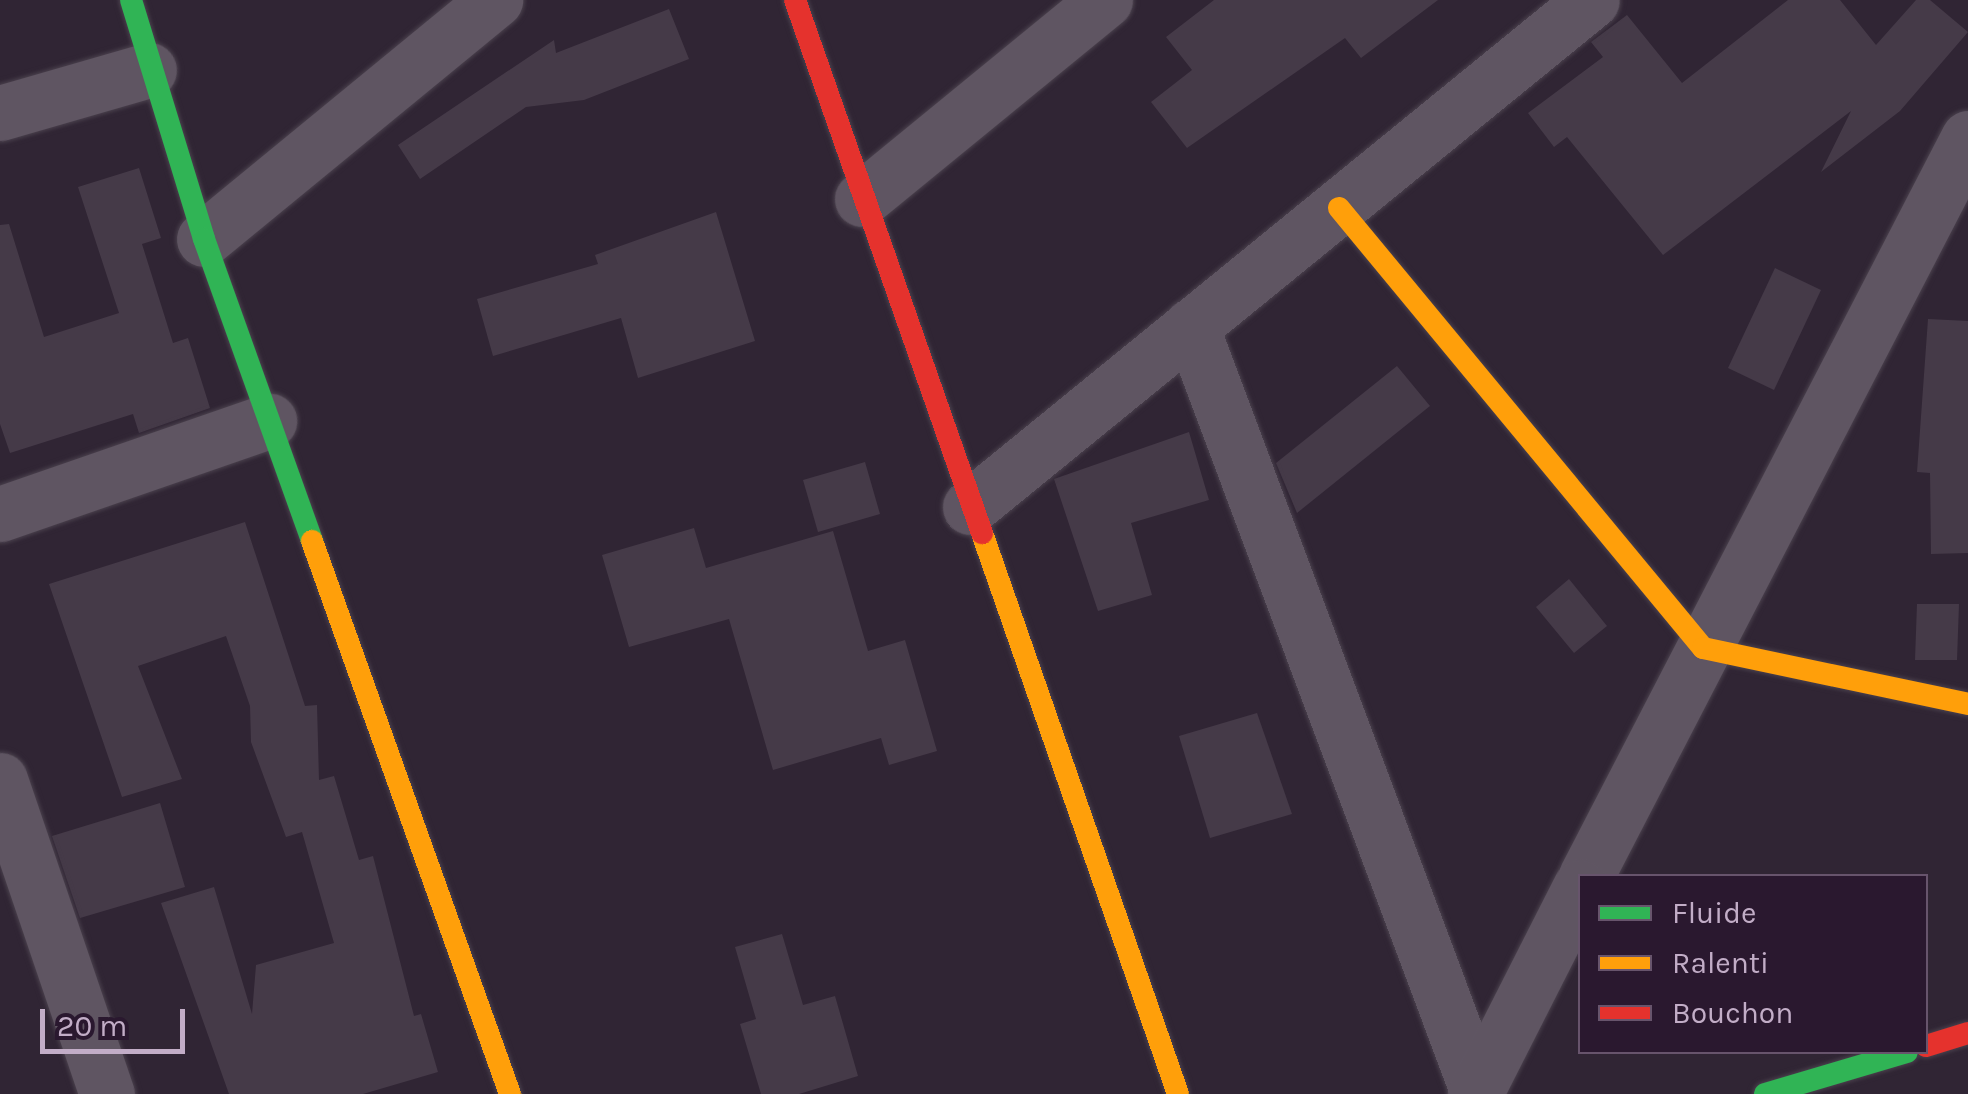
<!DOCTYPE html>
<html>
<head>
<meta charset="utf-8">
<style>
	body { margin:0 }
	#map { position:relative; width:1968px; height:1094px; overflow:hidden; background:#302534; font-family:Karla,sans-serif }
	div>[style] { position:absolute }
	.building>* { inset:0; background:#453a48 }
	.roads { filter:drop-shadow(0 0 2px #4a414d) drop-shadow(0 0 2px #4a414d) }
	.street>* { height:55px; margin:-27.5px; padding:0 27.5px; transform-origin:27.5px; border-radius:27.5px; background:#5f5562 }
	.fast>* { height:22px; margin:-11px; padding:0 11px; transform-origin:11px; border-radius:11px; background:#30b455 }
	.slow>* { height:22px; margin:-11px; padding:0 11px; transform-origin:11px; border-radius:11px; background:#ff9f0a }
	.jam>* { height:22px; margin:-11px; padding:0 11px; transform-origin:11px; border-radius:11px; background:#e5322d }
	span { translate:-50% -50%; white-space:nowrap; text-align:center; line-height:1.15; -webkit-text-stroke:8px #2a182f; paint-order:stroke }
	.legend { position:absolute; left:1578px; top:874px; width:350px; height:180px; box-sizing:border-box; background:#2a182f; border:2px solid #67546c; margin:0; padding:12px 18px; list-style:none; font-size:30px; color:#c2adc7 }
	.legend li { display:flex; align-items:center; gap:20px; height:50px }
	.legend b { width:50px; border:2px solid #67546c }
	.scale { position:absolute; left:40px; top:1009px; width:145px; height:45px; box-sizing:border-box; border:5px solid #c2adc7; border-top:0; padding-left:12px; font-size:30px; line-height:35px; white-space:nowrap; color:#c2adc7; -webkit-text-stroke:8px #2a182f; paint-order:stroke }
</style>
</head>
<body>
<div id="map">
	<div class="building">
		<div style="clip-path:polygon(1214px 0,1438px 0,1361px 58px,1345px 38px,1187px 148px,1151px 102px,1192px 70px,1166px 37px)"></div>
		<div style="clip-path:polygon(1788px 0,1840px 0,1876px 45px,1916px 0,1930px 0,1968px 32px,1900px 111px,1821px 172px,1851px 111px,1663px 255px,1567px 137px,1554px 147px,1528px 113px,1603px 57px,1591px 42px,1627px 15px,1682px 83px)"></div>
		<div style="clip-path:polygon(669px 9px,689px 59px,584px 100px,526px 107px,420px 179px,398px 145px,554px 40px,556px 53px)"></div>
		<div style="clip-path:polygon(139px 168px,161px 238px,142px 244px,173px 343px,188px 338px,210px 408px,139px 433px,133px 414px,10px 453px,0 424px,0 225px,9px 224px,44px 337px,119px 313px,78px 187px)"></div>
		<div style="clip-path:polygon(716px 212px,755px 341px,638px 378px,621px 318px,493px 356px,477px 299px,598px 264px,595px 255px)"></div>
		<div style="clip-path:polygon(1775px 268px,1821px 290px,1774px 390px,1728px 368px)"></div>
		<div style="clip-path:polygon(1928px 319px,1968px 321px,1968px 553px,1931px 554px,1930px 473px,1917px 472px)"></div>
		<div style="clip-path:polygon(1397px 366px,1430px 406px,1297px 513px,1276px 463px)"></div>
		<div style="clip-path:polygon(1189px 432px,1209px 500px,1131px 523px,1152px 595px,1098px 611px,1054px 479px)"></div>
		<div style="clip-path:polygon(865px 462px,880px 514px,818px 532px,803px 480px)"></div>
		<div style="clip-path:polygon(245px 522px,305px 706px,317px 705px,319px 780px,334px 776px,359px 860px,373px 856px,414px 1016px,421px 1014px,438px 1072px,363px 1094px,229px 1094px,161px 903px,214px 887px,252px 1014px,256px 965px,334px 943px,302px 832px,286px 837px,251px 742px,250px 706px,226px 636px,138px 666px,182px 779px,122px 797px,49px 584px)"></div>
		<div style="clip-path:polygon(694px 528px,706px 568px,833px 531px,868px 651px,905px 640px,937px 751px,889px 765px,881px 738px,773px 770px,729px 619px,629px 647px,602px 555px)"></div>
		<div style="clip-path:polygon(1569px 579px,1607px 626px,1574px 653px,1536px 607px)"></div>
		<div style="clip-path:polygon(1917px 604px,1959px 604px,1957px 660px,1915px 660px)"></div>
		<div style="clip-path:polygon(1257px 713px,1292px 814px,1210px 838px,1179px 736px)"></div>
		<div style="clip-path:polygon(160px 803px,185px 887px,80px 918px,52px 836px)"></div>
		<div style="clip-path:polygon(782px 934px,803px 1005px,835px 996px,858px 1076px,799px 1094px,761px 1094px,740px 1024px,756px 1019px,735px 947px)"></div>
	</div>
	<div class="roads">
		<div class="street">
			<div style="left:0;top:113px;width:155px;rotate:-16.1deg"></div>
			<div style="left:862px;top:199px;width:314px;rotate:-39.3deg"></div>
			<div style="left:204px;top:239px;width:377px;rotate:-39.4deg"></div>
			<div style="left:1191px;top:326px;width:816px;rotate:69.48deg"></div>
			<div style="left:970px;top:507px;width:802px;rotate:-39.18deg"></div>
			<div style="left:0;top:514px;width:285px;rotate:-19.1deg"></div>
			<div style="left:0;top:780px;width:332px;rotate:71.2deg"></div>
			<div style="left:1586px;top:876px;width:831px;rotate:-62.63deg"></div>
			<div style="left:1475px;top:1094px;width:232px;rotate:-63.1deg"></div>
		</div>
		<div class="fast">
			<div style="left:131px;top:0;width:250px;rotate:73deg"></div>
			<div style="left:204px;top:239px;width:321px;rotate:70.3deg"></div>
			<div style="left:1765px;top:1094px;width:148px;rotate:-16.5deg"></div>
		</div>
		<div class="slow">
			<div style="left:1339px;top:208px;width:571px;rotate:50.4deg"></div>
			<div style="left:1703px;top:648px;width:271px;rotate:11.9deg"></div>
			<div style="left:982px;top:533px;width:594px;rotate:70.74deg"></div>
			<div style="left:312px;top:541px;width:587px;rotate:70.3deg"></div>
		</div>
		<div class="jam">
			<div style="left:795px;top:0;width:565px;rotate:70.67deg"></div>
			<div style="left:1926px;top:1046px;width:44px;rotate:-17.2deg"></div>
		</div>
	</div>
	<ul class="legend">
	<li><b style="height:12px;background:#30b455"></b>Fluide</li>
	<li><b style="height:12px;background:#ff9f0a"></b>Ralenti</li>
	<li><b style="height:12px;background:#e5322d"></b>Bouchon</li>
	</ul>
	<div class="scale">20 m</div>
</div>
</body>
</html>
